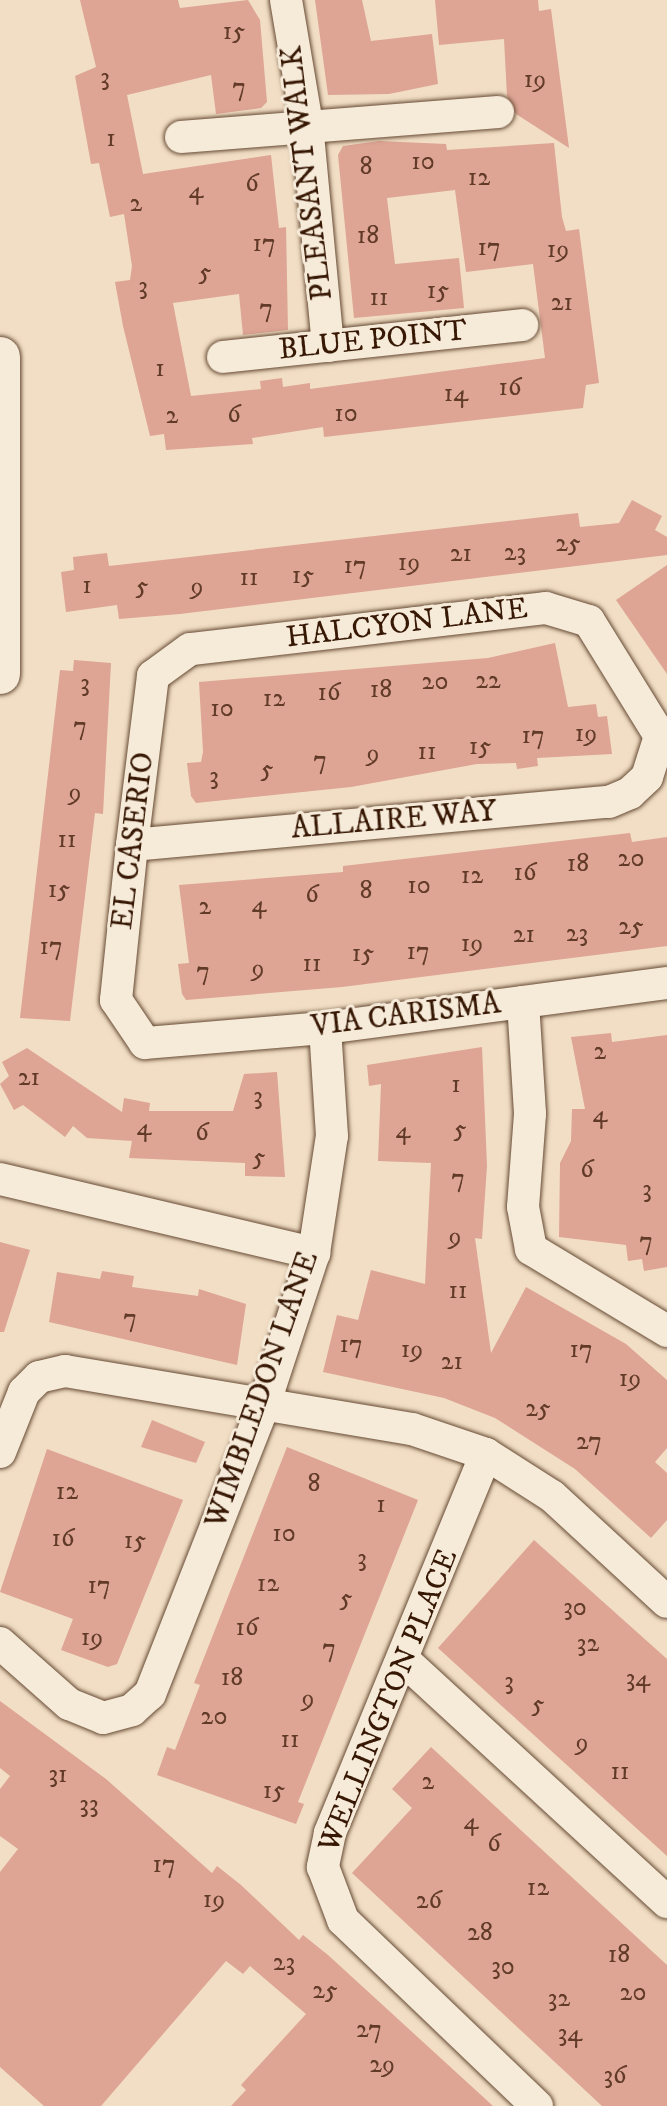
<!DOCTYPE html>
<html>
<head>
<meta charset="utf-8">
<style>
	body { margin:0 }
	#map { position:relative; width:667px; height:2106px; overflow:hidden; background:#f1dec4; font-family:"IM FELL DW Pica",serif }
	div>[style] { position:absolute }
	.building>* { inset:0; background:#dea494 }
	.roads { filter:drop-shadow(0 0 2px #664a34) drop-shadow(0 0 2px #664a34) }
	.minor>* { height:32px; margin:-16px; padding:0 16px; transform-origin:16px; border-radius:16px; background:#f6ead9 }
	.tertiary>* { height:40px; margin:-20px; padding:0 20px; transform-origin:20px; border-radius:20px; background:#f6ead9 }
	span { translate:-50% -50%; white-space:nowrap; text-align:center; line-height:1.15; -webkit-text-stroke:6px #f6ead9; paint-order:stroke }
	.number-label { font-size:26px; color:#613b28 }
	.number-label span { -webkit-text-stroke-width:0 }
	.street-label { font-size:30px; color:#371804 }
</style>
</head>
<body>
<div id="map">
	<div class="building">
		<div style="clip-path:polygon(80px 0,178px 0,180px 8px,248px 0,260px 20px,267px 102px,261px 108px,216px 114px,211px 75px,127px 95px,143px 174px,271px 155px,279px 228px,286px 227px,288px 330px,243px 335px,239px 294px,173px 303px,191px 396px,261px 389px,260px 381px,282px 378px,283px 387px,310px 383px,310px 389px,545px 358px,533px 264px,466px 272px,455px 190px,387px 198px,395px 264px,459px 258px,464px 308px,354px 318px,338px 155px,343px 146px,379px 141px,446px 144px,447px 150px,554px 143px,562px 217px,566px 231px,579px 229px,599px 383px,586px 385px,583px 408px,324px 437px,323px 427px,252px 438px,253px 444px,166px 450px,164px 434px,150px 436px,123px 326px,115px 282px,130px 280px,132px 266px,124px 214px,110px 217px,99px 163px,91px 164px,75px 76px,96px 67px)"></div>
		<div style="clip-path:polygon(315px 0,362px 0,371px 41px,432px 34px,438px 84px,389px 94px,328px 95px)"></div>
		<div style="clip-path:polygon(435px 0,538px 0,539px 11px,551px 9px,569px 148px,516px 114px,507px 96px,504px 39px,439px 45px)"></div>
		<div style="clip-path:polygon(632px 500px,662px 516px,655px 530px,667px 537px,667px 555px,180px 614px,119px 619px,117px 605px,66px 612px,61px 572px,74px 570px,73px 557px,107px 553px,109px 566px,578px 513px,580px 527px,619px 523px)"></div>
		<div style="clip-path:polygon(667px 565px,667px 674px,616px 600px)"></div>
		<div style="clip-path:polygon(555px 643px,568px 707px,596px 704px,598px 717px,607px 716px,612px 754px,537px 758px,538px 766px,517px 769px,516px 763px,477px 764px,351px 787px,196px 803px,191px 796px,187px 763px,201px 762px,203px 752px,199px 682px,488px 658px)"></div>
		<div style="clip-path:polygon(74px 660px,111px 663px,103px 814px,95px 813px,70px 1021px,20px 1018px,60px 670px,73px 671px)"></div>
		<div style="clip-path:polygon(630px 833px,632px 842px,667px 837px,667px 946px,342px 987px,186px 1000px,182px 994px,178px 964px,189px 963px,179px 885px,343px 872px,343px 866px)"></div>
		<div style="clip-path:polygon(611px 1033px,612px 1042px,667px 1035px,667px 1267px,644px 1271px,642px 1259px,628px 1261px,626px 1245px,559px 1237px,560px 1163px,571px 1141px,572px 1109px,585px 1109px,571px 1037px)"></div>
		<div style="clip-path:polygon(482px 1047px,487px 1166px,482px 1239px,475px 1238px,491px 1353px,526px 1287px,626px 1344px,667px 1380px,667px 1448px,655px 1462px,667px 1473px,667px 1520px,651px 1538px,575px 1469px,495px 1418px,444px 1398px,323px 1372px,337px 1315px,358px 1320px,371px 1270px,425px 1284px,431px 1163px,378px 1161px,381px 1084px,369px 1086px,367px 1065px)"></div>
		<div style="clip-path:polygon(27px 1048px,122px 1112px,124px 1098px,150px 1103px,149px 1111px,233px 1111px,244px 1074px,277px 1072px,285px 1177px,245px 1176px,245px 1163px,129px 1158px,132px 1141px,87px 1138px,73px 1126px,65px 1137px,23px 1105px,14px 1110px,0 1084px,9px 1076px,2px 1062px)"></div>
		<div style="clip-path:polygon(0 1242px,30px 1250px,4px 1332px,0 1332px)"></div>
		<div style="clip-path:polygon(102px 1271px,134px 1276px,132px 1287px,198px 1296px,199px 1289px,246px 1304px,237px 1365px,49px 1322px,57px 1272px,100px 1279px)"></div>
		<div style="clip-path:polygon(152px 1420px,205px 1442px,196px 1463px,141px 1447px)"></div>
		<div style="clip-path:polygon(287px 1447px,418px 1500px,298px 1802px,304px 1804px,296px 1824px,157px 1775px,167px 1747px,175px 1750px,200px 1685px,194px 1683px)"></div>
		<div style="clip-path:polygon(47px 1449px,183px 1500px,117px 1664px,108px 1667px,61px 1650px,73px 1619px,0 1592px)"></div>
		<div style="clip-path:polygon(534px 1540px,667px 1659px,667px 1856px,438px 1648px)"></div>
		<div style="clip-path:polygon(0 1701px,106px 1779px,212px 1873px,217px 1866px,241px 1885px,299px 1940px,303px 1935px,328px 1955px,493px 2106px,231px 2106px,246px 2090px,241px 2085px,306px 2014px,250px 1966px,243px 1974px,226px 1961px,101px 2106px,44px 2106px,0 2067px,0 1872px,18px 1849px,0 1836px,0 1789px,10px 1776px,0 1768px)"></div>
		<div style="clip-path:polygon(431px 1747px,667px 1965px,667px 2106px,602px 2106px,352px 1873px,412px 1808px,392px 1789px)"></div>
	</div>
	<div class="roads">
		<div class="minor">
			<div style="left:286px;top:0;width:126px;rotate:80.4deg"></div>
			<div style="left:307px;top:124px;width:223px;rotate:84.6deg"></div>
			<div style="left:181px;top:137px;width:318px;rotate:-4.5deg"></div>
			<div style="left:223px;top:357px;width:301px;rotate:-6.1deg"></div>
			<div style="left:132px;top:845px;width:479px;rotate:-5.2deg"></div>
			<div style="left:609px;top:802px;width:23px;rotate:-23deg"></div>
			<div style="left:630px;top:793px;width:23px;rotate:-43deg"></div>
			<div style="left:647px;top:777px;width:43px;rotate:-72.4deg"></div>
			<div style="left:660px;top:736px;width:135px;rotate:-121.7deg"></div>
			<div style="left:589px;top:621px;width:45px;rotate:-163.2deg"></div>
			<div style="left:546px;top:608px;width:358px;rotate:173.4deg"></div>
			<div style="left:190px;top:649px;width:46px;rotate:143.9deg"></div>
			<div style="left:153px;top:676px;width:170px;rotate:97.1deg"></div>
			<div style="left:132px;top:845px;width:156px;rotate:95.9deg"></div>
			<div style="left:116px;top:1000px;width:52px;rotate:56deg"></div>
			<div style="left:145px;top:1043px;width:181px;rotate:-4.8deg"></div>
			<div style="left:325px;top:1028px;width:345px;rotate:-7.5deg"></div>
			<div style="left:523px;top:1002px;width:112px;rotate:86.4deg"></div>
			<div style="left:530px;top:1114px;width:93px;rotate:94.3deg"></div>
			<div style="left:523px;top:1207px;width:43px;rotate:79.2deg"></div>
			<div style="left:531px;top:1249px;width:159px;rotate:31.1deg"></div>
			<div style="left:0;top:1179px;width:323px;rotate:13.3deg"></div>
			<div style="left:0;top:1452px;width:65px;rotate:-68.2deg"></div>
			<div style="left:24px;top:1392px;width:21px;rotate:-45deg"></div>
			<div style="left:39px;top:1377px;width:27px;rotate:-13deg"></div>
			<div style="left:65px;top:1371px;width:352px;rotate:9.5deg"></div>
			<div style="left:412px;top:1429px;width:78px;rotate:18.7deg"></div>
			<div style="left:486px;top:1454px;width:78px;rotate:32.5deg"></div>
			<div style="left:552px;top:1496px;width:156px;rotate:42.7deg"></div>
			<div style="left:486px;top:1454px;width:410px;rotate:112.4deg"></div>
			<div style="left:330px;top:1833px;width:35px;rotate:102deg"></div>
			<div style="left:323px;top:1867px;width:57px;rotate:69.3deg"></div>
			<div style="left:343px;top:1920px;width:269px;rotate:43.8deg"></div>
			<div style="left:0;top:1643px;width:92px;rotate:41.5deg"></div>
			<div style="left:69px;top:1704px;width:37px;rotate:22deg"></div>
			<div style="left:103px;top:1718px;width:30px;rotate:-15deg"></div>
			<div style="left:132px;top:1710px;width:24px;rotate:-42deg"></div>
			<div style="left:150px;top:1694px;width:314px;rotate:-68.5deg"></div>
			<div style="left:265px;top:1402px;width:157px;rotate:-71.8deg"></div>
			<div style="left:314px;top:1253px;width:118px;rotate:-81.3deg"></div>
			<div style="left:332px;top:1136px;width:108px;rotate:-93.7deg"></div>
			<div style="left:406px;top:1662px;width:355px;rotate:42.6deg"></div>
		</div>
		<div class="tertiary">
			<div style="left:0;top:357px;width:317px;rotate:90deg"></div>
		</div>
	</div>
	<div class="number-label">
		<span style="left:234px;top:32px">15</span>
		<span style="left:105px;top:78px">3</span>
		<span style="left:535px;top:80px">19</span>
		<span style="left:239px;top:88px">7</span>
		<span style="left:111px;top:139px">1</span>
		<span style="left:423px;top:162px">10</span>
		<span style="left:366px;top:167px">8</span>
		<span style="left:479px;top:178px">12</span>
		<span style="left:252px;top:184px">6</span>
		<span style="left:196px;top:191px">4</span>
		<span style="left:136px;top:204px">2</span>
		<span style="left:368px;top:236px">18</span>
		<span style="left:264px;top:244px">17</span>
		<span style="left:489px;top:248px">17</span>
		<span style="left:558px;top:250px">19</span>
		<span style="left:205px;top:273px">5</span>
		<span style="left:143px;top:287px">3</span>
		<span style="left:438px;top:291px">15</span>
		<span style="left:379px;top:298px">11</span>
		<span style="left:562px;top:303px">21</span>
		<span style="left:266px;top:309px">7</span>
		<span style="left:160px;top:369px">1</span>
		<span style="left:510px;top:388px">16</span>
		<span style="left:456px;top:394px">14</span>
		<span style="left:346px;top:414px">10</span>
		<span style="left:234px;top:415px">6</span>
		<span style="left:172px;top:416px">2</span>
		<span style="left:568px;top:544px">25</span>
		<span style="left:515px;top:553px">23</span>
		<span style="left:461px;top:554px">21</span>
		<span style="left:409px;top:563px">19</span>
		<span style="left:355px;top:566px">17</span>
		<span style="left:303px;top:576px">15</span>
		<span style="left:249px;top:578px">11</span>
		<span style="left:87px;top:586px">1</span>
		<span style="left:142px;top:587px">5</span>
		<span style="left:197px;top:587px">9</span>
		<span style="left:488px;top:681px">22</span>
		<span style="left:435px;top:682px">20</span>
		<span style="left:85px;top:684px">3</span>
		<span style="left:381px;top:690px">18</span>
		<span style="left:329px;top:693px">16</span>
		<span style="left:274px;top:699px">12</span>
		<span style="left:222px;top:709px">10</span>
		<span style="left:80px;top:727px">7</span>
		<span style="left:586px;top:734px">19</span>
		<span style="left:533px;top:736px">17</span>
		<span style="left:480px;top:747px">15</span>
		<span style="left:427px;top:752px">11</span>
		<span style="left:373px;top:754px">9</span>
		<span style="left:320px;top:761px">7</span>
		<span style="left:267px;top:770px">5</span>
		<span style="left:214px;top:777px">3</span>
		<span style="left:75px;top:793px">9</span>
		<span style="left:67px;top:840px">11</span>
		<span style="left:631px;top:859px">20</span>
		<span style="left:578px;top:864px">18</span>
		<span style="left:525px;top:873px">16</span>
		<span style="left:472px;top:876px">12</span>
		<span style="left:419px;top:886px">10</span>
		<span style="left:59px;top:890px">15</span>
		<span style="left:366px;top:891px">8</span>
		<span style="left:312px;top:895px">6</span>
		<span style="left:259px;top:905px">4</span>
		<span style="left:205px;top:907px">2</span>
		<span style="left:631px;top:927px">25</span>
		<span style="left:577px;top:934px">23</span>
		<span style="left:524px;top:935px">21</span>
		<span style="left:472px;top:944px">19</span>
		<span style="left:51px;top:947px">17</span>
		<span style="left:418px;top:952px">17</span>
		<span style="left:363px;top:954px">15</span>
		<span style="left:312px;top:964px">11</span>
		<span style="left:258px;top:969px">9</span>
		<span style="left:203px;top:972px">7</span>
		<span style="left:600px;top:1052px">2</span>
		<span style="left:29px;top:1078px">21</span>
		<span style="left:456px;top:1085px">1</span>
		<span style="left:258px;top:1097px">3</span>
		<span style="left:600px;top:1115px">4</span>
		<span style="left:144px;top:1128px">4</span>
		<span style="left:460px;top:1130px">5</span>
		<span style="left:403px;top:1131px">4</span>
		<span style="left:202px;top:1133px">6</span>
		<span style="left:259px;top:1158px">5</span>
		<span style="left:587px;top:1170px">6</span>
		<span style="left:458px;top:1179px">7</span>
		<span style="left:647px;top:1190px">3</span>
		<span style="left:455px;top:1237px">9</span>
		<span style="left:646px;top:1242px">7</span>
		<span style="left:458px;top:1291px">11</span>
		<span style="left:130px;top:1319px">7</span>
		<span style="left:351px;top:1345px">17</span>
		<span style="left:412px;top:1350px">19</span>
		<span style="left:581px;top:1350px">17</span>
		<span style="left:452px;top:1362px">21</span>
		<span style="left:630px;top:1379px">19</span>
		<span style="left:538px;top:1409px">25</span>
		<span style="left:589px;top:1442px">27</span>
		<span style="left:314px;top:1484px">8</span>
		<span style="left:67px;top:1492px">12</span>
		<span style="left:381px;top:1505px">1</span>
		<span style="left:284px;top:1534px">10</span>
		<span style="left:63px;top:1539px">16</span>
		<span style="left:135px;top:1541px">15</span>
		<span style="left:362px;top:1559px">3</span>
		<span style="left:268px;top:1584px">12</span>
		<span style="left:99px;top:1586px">17</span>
		<span style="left:346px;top:1599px">5</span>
		<span style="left:575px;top:1608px">30</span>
		<span style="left:247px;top:1628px">16</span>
		<span style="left:92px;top:1638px">19</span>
		<span style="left:588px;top:1644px">32</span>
		<span style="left:329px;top:1649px">7</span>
		<span style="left:232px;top:1678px">18</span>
		<span style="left:638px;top:1679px">34</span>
		<span style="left:509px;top:1682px">3</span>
		<span style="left:308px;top:1699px">9</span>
		<span style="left:538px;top:1705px">5</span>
		<span style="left:214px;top:1717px">20</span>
		<span style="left:290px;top:1740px">11</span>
		<span style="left:582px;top:1743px">9</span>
		<span style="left:620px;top:1772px">11</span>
		<span style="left:58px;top:1775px">31</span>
		<span style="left:428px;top:1782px">2</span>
		<span style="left:274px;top:1791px">15</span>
		<span style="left:89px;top:1805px">33</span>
		<span style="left:471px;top:1822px">4</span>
		<span style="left:494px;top:1844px">6</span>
		<span style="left:164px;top:1865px">17</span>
		<span style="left:538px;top:1888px">12</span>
		<span style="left:214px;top:1900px">19</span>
		<span style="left:429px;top:1901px">26</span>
		<span style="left:480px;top:1933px">28</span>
		<span style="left:619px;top:1955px">18</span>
		<span style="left:284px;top:1963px">23</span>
		<span style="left:503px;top:1967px">30</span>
		<span style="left:325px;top:1991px">25</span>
		<span style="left:633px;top:1993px">20</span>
		<span style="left:559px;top:1999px">32</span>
		<span style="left:369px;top:2030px">27</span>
		<span style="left:570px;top:2034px">34</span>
		<span style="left:382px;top:2065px">29</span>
		<span style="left:615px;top:2076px">36</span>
	</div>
	<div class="street-label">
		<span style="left:308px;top:173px;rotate:-97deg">PLEASANT WALK</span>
		<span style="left:373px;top:341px;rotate:-6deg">BLUE POINT</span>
		<span style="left:407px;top:624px;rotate:-7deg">HALCYON LANE</span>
		<span style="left:394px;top:821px;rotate:-5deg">ALLAIRE WAY</span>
		<span style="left:134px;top:841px;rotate:-83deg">EL CASERIO</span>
		<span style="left:406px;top:1016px;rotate:-7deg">VIA CARISMA</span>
		<span style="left:263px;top:1390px;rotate:-71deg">WIMBLEDON LANE</span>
		<span style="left:389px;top:1701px;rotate:-68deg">WELLINGTON PLACE</span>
	</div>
</div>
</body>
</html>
